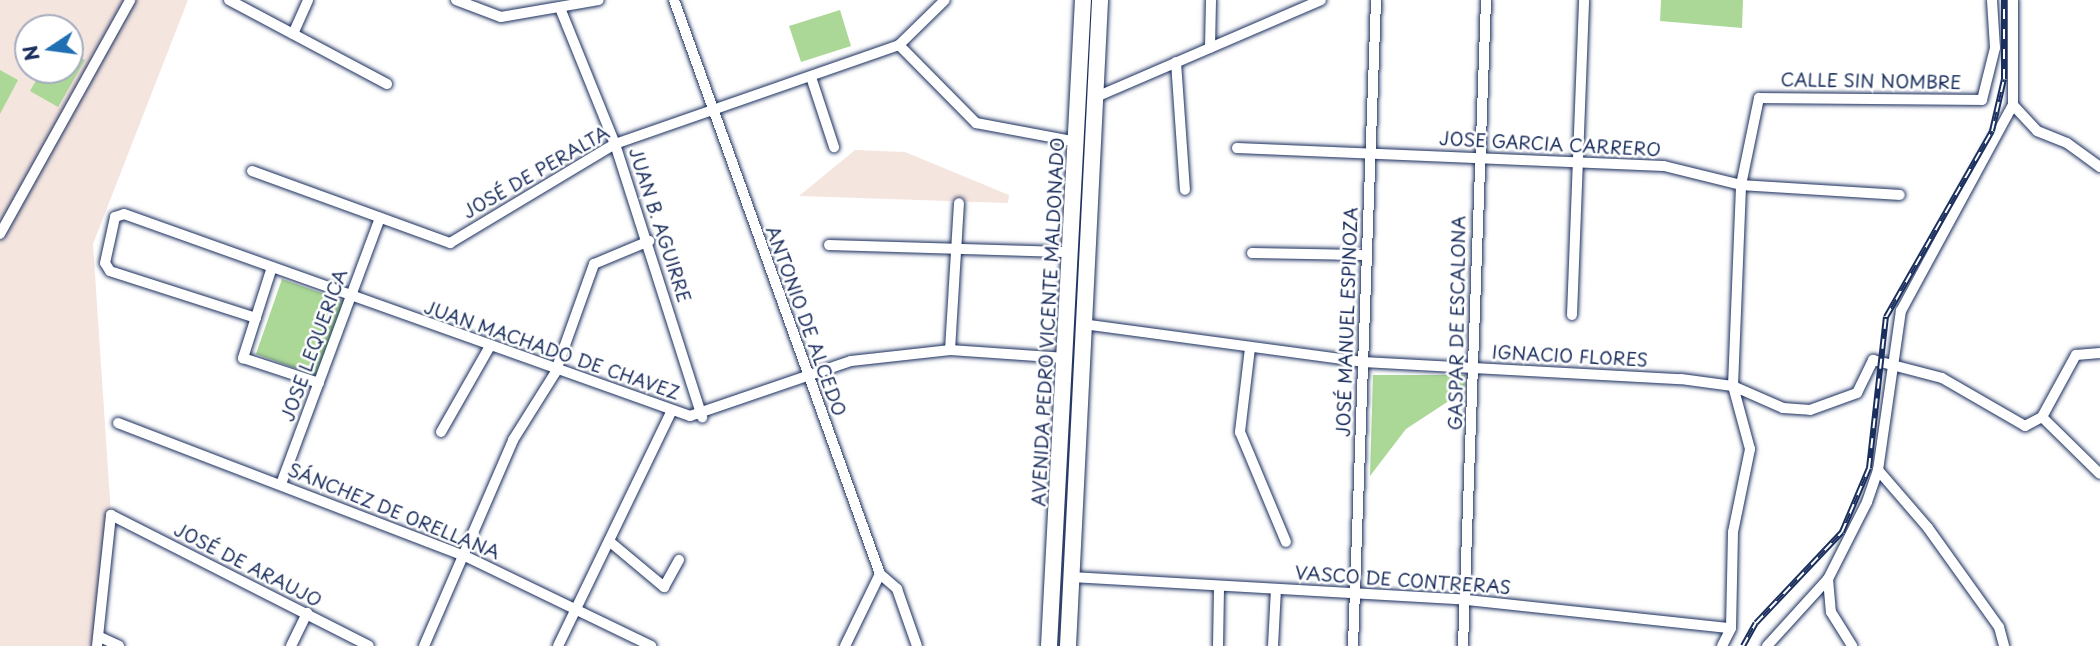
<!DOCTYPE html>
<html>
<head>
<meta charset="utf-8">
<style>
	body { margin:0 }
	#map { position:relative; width:2100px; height:646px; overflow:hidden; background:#fff; font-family:"Playpen Sans",sans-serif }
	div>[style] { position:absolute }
	.built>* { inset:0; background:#f5e5df }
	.green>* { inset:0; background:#abd896 }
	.roads { filter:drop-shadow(0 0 2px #1b2f5e) drop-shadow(0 0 2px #1b2f5e) }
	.minor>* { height:10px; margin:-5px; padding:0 5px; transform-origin:5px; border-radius:5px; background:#fff }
	.primary>* { height:16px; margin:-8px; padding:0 8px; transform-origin:8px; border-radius:8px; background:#fff }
	.rail>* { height:6px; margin-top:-3px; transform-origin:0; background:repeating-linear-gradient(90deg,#fff 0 10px,#1b2f5e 0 20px); box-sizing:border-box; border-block:2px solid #1b2f5e }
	span { translate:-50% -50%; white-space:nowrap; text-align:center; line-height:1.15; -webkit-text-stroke:5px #fff; paint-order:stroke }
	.street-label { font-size:18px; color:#1b2f5e }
	.north { position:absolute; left:14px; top:14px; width:70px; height:70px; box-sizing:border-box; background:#fff; border:2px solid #a4acbf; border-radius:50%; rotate:257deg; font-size:19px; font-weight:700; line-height:28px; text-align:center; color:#1b2f5e }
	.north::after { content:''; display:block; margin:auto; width:24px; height:32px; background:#1f6fb2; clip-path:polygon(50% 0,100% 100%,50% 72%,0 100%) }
</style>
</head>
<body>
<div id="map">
	<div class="built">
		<div style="clip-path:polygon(evenodd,0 0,188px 0,93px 244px,111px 515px,97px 646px,0 646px,0 0,28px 28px,70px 28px,70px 70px,28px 70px,28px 28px)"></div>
		<div style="clip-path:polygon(855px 150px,905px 152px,1009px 195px,1008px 203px,799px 196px)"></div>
	</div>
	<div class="green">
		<div style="clip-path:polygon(1661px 0,1743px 0,1742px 28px,1660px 21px)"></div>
		<div style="clip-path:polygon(840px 10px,851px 46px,801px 62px,789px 26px)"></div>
		<div style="clip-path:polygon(70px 52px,85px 60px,58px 107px,30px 91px,42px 70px,70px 70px)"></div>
		<div style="clip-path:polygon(0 70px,18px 80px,0 114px)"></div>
		<div style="clip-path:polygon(282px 279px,344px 301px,317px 376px,256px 354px)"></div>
		<div style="clip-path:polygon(1373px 375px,1465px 375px,1464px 391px,1406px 429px,1370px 476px)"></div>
	</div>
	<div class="roads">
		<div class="minor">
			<div style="left:229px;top:0;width:179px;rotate:28deg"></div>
			<div style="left:456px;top:0;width:48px;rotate:20.7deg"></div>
			<div style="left:501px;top:17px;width:99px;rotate:-9.8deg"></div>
			<div style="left:674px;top:0;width:610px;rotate:70.26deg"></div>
			<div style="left:880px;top:574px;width:23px;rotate:41deg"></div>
			<div style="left:897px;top:589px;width:60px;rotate:70.7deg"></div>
			<div style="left:560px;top:8px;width:147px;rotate:68deg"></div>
			<div style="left:615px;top:144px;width:287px;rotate:72.3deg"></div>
			<div style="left:293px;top:34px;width:37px;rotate:-66deg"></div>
			<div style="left:899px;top:45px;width:110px;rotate:45.4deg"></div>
			<div style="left:976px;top:123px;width:104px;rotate:10.6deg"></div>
			<div style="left:1210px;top:48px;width:48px;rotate:-88.8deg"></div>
			<div style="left:1176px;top:62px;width:128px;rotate:86deg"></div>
			<div style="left:811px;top:77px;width:74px;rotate:71.8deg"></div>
			<div style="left:1096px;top:97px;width:245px;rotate:-23.3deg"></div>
			<div style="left:2013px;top:105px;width:35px;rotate:47deg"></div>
			<div style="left:2037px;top:131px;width:32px;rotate:22deg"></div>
			<div style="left:2067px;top:143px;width:41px;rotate:36deg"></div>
			<div style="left:1237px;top:148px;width:427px;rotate:2.4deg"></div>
			<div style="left:1664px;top:166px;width:79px;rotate:13.9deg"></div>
			<div style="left:1741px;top:185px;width:159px;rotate:3.6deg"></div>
			<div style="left:252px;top:171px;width:211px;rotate:20deg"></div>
			<div style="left:450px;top:243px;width:192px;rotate:-31deg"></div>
			<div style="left:615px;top:144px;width:301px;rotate:-19.2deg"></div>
			<div style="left:899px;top:45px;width:64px;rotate:-44.4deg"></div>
			<div style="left:0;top:234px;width:268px;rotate:-60.9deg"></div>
			<div style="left:829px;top:245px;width:243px;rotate:1.7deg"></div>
			<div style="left:1252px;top:253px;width:115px;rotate:1deg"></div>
			<div style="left:272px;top:267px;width:96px;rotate:107.7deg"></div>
			<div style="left:243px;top:358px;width:80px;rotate:18.2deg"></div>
			<div style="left:1572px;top:315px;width:315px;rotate:-87.8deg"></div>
			<div style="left:256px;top:318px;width:153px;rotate:-162.2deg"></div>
			<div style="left:110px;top:271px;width:9px;rotate:-122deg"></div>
			<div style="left:105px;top:263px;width:47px;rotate:-77.7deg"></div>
			<div style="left:115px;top:217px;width:9px;rotate:-18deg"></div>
			<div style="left:124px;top:214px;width:601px;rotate:19.64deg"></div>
			<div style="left:690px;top:416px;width:170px;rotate:-18.9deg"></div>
			<div style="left:851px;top:361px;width:100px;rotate:-6.3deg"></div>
			<div style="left:950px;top:350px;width:116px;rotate:3.9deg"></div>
			<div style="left:1083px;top:324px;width:283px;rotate:7.7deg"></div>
			<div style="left:1363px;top:362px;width:318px;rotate:3.1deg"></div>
			<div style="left:1681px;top:379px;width:52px;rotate:7.7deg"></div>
			<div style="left:1733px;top:386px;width:55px;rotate:23.7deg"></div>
			<div style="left:1783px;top:408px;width:27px;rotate:4deg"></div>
			<div style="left:1810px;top:410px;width:50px;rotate:-19.9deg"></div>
			<div style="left:1857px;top:393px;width:37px;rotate:-64deg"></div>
			<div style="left:1873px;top:360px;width:71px;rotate:14.6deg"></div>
			<div style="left:1942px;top:378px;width:96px;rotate:30deg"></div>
			<div style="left:2025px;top:426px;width:19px;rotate:-28deg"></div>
			<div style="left:2042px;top:417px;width:71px;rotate:-61.3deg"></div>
			<div style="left:2076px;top:355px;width:24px;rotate:-5deg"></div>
			<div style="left:1250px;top:348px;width:85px;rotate:96.8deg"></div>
			<div style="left:1240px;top:432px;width:119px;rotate:67.3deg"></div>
			<div style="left:950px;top:350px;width:147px;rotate:-86.5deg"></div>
			<div style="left:2042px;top:417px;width:81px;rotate:44.5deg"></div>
			<div style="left:118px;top:423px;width:372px;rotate:21deg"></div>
			<div style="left:465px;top:556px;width:207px;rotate:25.8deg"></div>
			<div style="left:441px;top:432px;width:97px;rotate:-60.3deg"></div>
			<div style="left:1878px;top:470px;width:77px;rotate:49.2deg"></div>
			<div style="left:1928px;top:528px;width:122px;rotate:54.4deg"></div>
			<div style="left:1999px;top:627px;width:20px;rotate:75deg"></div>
			<div style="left:281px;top:484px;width:284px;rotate:-69.6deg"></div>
			<div style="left:609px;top:541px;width:72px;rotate:39.9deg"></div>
			<div style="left:664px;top:587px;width:31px;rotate:-61deg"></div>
			<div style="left:1072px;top:577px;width:396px;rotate:3.3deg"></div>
			<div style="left:1467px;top:600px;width:265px;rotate:6.1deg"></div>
			<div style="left:1828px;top:579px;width:33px;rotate:85deg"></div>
			<div style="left:1831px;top:612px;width:40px;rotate:58deg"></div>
			<div style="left:100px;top:637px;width:21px;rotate:25deg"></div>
			<div style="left:97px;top:646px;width:132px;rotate:-83.9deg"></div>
			<div style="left:111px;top:515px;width:289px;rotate:26.9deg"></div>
			<div style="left:291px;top:646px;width:37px;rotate:-64deg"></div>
			<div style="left:424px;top:646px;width:224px;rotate:-66.6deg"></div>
			<div style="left:513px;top:440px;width:79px;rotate:-57.9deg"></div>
			<div style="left:555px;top:373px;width:116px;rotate:-70.3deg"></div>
			<div style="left:594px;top:264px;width:60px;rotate:-22.7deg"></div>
			<div style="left:558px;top:646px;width:260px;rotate:-64.2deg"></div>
			<div style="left:845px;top:646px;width:80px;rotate:-64.1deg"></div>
			<div style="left:1218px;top:646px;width:60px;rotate:-89deg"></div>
			<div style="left:1273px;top:646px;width:57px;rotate:-87deg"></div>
			<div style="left:1353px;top:646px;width:646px;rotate:-87.96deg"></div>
			<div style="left:1463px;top:646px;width:646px;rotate:-87.96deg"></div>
			<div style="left:1722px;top:646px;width:20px;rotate:-63deg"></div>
			<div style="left:1731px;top:628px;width:96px;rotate:-88.8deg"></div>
			<div style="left:1733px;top:532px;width:85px;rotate:-78.4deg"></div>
			<div style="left:1750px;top:449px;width:65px;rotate:-105.1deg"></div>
			<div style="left:1733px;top:386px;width:201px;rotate:-87.7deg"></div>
			<div style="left:1741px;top:185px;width:89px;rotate:-78.3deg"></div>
			<div style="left:1759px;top:98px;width:223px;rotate:0.5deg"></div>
			<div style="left:1982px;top:100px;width:54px;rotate:-76deg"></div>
			<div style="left:1995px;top:48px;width:48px;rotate:-93.6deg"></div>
			<div style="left:1767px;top:646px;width:91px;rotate:-47.7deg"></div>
			<div style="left:1828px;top:579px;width:86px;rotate:-63.1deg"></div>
			<div style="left:1867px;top:502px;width:34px;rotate:-71deg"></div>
			<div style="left:1878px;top:470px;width:161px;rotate:-81.8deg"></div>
			<div style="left:1901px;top:311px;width:234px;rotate:-61.5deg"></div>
			<div style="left:2013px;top:105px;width:105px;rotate:-90deg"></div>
		</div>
		<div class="primary">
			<div style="left:1049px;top:646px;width:647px;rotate:-86.99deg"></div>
			<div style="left:1068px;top:646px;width:647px;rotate:-87.16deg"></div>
		</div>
	</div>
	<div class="rail">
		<div style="left:1743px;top:646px;width:26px;rotate:-61deg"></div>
		<div style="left:1756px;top:623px;width:125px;rotate:-46.6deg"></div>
		<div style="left:1842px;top:532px;width:69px;rotate:-67.1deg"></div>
		<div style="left:1869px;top:468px;width:152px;rotate:-83.6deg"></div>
		<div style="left:1886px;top:317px;width:214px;rotate:-60.3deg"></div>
		<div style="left:1992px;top:131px;width:53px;rotate:-77deg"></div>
		<div style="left:2004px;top:79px;width:79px;rotate:-90deg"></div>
	</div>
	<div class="street-label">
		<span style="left:1871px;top:81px;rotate:1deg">CALLE SIN NOMBRE</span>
		<span style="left:1550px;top:144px;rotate:3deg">JOSE GARCIA CARRERO</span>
		<span style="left:536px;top:172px;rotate:-30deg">JOSÉ DE PERALTA</span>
		<span style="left:660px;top:225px;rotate:72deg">JUAN B. AGUIRRE</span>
		<span style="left:806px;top:321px;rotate:70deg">ANTONIO DE ALCEDO</span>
		<span style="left:1048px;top:322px;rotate:-87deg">AVENIDA PEDRO VICENTE MALDONADO</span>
		<span style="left:1347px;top:322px;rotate:-88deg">JOSÉ MANUEL ESPINOZA</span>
		<span style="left:1457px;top:323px;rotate:-89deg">GASPAR DE ESCALONA</span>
		<span style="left:314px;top:345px;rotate:-70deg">JOSE LEQUERICA</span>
		<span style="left:552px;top:350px;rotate:19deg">JUAN MACHADO DE CHAVEZ</span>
		<span style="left:1570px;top:356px;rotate:3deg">IGNACIO FLORES</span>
		<span style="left:394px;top:511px;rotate:22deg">SÁNCHEZ DE ORELLANA</span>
		<span style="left:248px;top:565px;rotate:27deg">JOSÉ DE ARAUJO</span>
		<span style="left:1403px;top:580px;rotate:4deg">VASCO DE CONTRERAS</span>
	</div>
	<div class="north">N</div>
</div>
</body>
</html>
